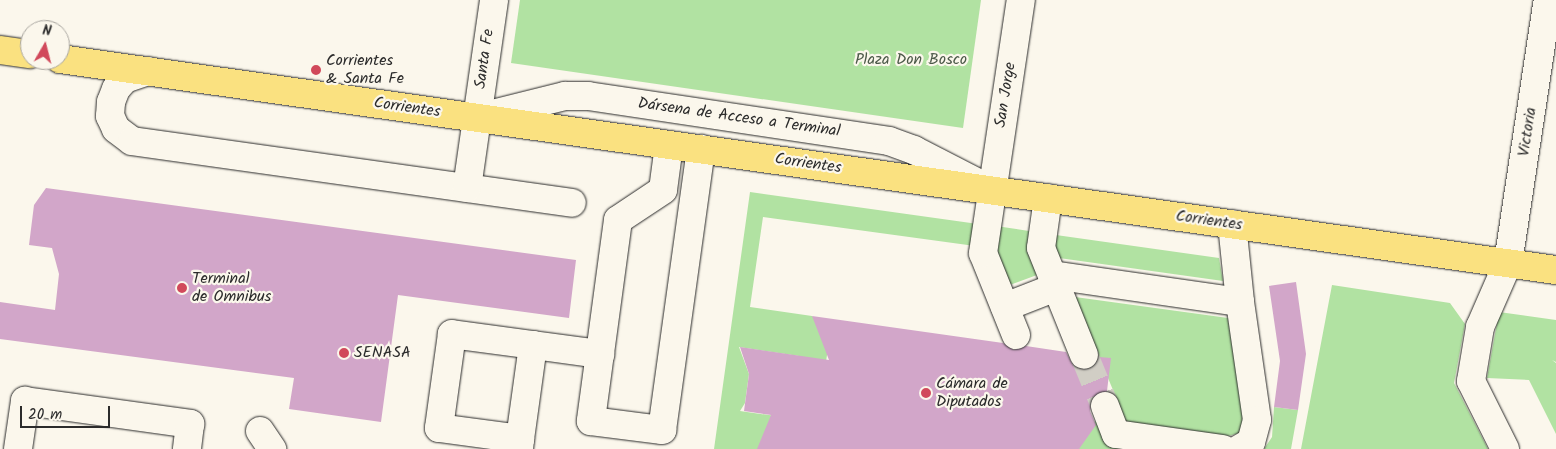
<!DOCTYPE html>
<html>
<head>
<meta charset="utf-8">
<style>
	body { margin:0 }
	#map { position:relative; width:1556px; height:449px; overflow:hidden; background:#fbf7ec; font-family:Kalam,sans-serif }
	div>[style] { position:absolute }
	.green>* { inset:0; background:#b1e2a2 }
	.building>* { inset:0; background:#d2a6c9 }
	.minor-tunnel>* { height:28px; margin-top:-14px; transform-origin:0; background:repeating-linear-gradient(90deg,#d1cec5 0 28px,transparent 0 42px) }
	.roads { filter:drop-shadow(0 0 1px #2b2b2b) drop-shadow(0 0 1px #2b2b2b) }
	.minor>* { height:28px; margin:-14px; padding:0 14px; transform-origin:14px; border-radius:14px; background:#fbf7ec }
	.major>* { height:28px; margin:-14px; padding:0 14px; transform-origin:14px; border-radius:14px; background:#fae180 }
	.dots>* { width:14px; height:14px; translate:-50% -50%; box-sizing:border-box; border:2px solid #fbf7ec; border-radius:50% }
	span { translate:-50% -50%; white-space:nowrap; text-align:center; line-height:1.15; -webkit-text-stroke:4.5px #fbf7ec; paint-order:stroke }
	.street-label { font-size:16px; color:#2b2b2b }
	.park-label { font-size:16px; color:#4c5949 }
	.poi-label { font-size:16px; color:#2b2b2b }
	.left { translate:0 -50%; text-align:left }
	.north { position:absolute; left:20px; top:20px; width:50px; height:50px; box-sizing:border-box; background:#fbf7ec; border:1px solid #a8a59f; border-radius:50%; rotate:8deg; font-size:14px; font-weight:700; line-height:20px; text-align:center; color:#2b2b2b }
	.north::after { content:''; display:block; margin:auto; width:18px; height:22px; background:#d1495b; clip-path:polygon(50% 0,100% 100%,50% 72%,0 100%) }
	.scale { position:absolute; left:20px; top:406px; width:90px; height:22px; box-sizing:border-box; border:2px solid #2b2b2b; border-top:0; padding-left:6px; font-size:15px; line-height:18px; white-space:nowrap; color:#2b2b2b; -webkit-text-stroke:4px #fbf7ec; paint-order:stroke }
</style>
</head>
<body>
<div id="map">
	<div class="green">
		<div style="clip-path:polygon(520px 0,981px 0,963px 128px,511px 63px)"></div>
		<div style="clip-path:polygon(750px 192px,978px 224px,975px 246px,763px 217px,750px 307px,812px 316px,830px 335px,824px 375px,806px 372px,799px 356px,739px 347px,749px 374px,745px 403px,740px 411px,811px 421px,807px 449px,714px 449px)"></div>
		<div style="clip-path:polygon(996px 226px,1029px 231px,1027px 251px,1037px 275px,1007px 286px,992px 250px)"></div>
		<div style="clip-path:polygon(1056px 235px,1219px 258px,1223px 281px,1059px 258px,1054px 247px)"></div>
		<div style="clip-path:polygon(1332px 285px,1450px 303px,1465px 324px,1454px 383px,1488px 449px,1301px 449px)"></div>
		<div style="clip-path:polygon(1075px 297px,1228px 318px,1244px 421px,1240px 433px,1228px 436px,1126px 422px)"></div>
		<div style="clip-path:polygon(1499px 312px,1556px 320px,1556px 362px,1552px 360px,1556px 363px,1556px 434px,1529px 380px,1487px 378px)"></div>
		<div style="clip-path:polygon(1274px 407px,1298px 410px,1291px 449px,1264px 449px,1272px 437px)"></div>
		<div style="clip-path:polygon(1064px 418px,1098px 422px,1107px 446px,1126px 449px,1060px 449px)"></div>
	</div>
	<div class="building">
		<div style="clip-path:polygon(46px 188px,576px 260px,569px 318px,398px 295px,381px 422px,289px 409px,294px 378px,0 339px,0 302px,55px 310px,59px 274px,52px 248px,29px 245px,34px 205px)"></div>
		<div style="clip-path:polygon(1296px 282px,1306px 354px,1298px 410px,1274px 407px,1280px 361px,1269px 286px)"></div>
		<div style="clip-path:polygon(812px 316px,1003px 343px,1014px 350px,1026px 346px,1066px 352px,1074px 367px,1082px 370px,1096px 365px,1099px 357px,1111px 358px,1107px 391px,1093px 397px,1090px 411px,1096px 425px,1079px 449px,757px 449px,771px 415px,744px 411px,749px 374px,740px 347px,829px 360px)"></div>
	</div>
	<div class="minor-tunnel">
		<div style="left:1084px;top:355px;width:55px;rotate:67.6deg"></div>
	</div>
	<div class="roads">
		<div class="minor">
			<div style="left:148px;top:71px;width:24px;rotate:161deg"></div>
			<div style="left:125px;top:79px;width:13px;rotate:132deg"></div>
			<div style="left:116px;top:89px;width:14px;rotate:111deg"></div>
			<div style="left:111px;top:102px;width:14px;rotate:94deg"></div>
			<div style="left:110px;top:116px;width:14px;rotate:65deg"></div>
			<div style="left:116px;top:129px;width:20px;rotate:37deg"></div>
			<div style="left:132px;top:141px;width:444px;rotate:8deg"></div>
			<div style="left:476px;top:118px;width:92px;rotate:-13.9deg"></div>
			<div style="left:565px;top:96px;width:23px"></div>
			<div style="left:588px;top:96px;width:304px;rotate:8.5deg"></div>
			<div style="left:889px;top:141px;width:27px;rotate:20deg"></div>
			<div style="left:914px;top:150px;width:83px;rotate:27.2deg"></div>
			<div style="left:669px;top:145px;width:45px;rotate:97.6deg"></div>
			<div style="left:663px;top:190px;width:54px;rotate:146.3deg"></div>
			<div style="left:618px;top:220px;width:203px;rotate:97.7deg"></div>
			<div style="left:591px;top:421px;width:72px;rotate:7.2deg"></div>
			<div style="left:662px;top:430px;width:284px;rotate:-82.1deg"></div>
			<div style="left:467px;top:188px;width:190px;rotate:-81.8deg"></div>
			<div style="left:1048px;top:198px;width:50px;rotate:98deg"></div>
			<div style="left:1041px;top:248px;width:115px;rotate:68.1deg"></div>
			<div style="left:1232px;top:224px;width:78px;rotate:84.1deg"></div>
			<div style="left:1240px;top:302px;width:119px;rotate:81.8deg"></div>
			<div style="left:1257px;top:420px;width:23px;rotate:105deg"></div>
			<div style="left:1251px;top:442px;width:14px;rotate:150deg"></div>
			<div style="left:1052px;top:275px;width:190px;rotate:8.2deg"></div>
			<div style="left:1005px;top:307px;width:55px;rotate:-21.4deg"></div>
			<div style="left:1016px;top:335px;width:88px;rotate:-111.9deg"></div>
			<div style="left:983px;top:253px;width:256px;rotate:-81.5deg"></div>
			<div style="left:533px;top:345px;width:68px;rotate:7.7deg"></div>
			<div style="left:1105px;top:406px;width:30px;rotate:69deg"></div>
			<div style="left:1116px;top:434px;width:108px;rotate:8deg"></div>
			<div style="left:260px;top:431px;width:22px;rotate:56deg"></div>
			<div style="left:18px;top:449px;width:49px;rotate:-81.7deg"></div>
			<div style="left:25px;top:401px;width:167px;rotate:7.9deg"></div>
			<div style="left:190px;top:424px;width:25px;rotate:97deg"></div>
			<div style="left:519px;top:449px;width:10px;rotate:-84deg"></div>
			<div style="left:520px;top:439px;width:95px;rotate:-82.1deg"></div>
			<div style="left:533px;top:345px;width:82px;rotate:-172.3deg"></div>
			<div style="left:452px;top:334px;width:95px;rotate:97.9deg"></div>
			<div style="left:439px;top:428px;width:82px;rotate:7.7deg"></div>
			<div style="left:1505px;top:449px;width:76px;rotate:-116.6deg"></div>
			<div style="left:1471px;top:381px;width:55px;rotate:-80.5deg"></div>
			<div style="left:1480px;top:327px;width:70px;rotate:-66.4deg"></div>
			<div style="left:1508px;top:263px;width:266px;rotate:-81.4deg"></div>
		</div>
		<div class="major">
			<div style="left:0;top:50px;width:30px;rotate:8deg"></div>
			<div style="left:60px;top:59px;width:1511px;rotate:8.03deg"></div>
		</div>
	</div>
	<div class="dots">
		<div style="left:316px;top:70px;background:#d1495b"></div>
		<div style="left:182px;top:288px;background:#d1495b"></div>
		<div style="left:344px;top:353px;background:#d1495b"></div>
		<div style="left:926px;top:393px;background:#d1495b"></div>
	</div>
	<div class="street-label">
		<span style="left:485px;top:59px;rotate:-82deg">Santa Fe</span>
		<span style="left:1006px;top:95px;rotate:-81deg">San Jorge</span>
		<span style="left:407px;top:108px;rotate:8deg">Corrientes</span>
		<span style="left:739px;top:118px;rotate:8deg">Dársena de Acceso a Terminal</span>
		<span style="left:1528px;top:132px;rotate:-81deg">Victoria</span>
		<span style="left:808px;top:164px;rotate:8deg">Corrientes</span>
		<span style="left:1209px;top:221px;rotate:8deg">Corrientes</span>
	</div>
	<div class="park-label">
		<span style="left:911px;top:60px">Plaza Don Bosco</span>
	</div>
	<div class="poi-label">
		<span class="left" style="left:326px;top:70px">Corrientes<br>&amp; Santa Fe</span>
		<span class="left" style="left:192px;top:288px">Terminal<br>de Omnibus</span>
		<span class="left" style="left:354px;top:353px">SENASA</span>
		<span class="left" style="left:936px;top:393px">Cámara de<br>Diputados</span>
	</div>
	<div class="north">N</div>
	<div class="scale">20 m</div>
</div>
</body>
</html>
